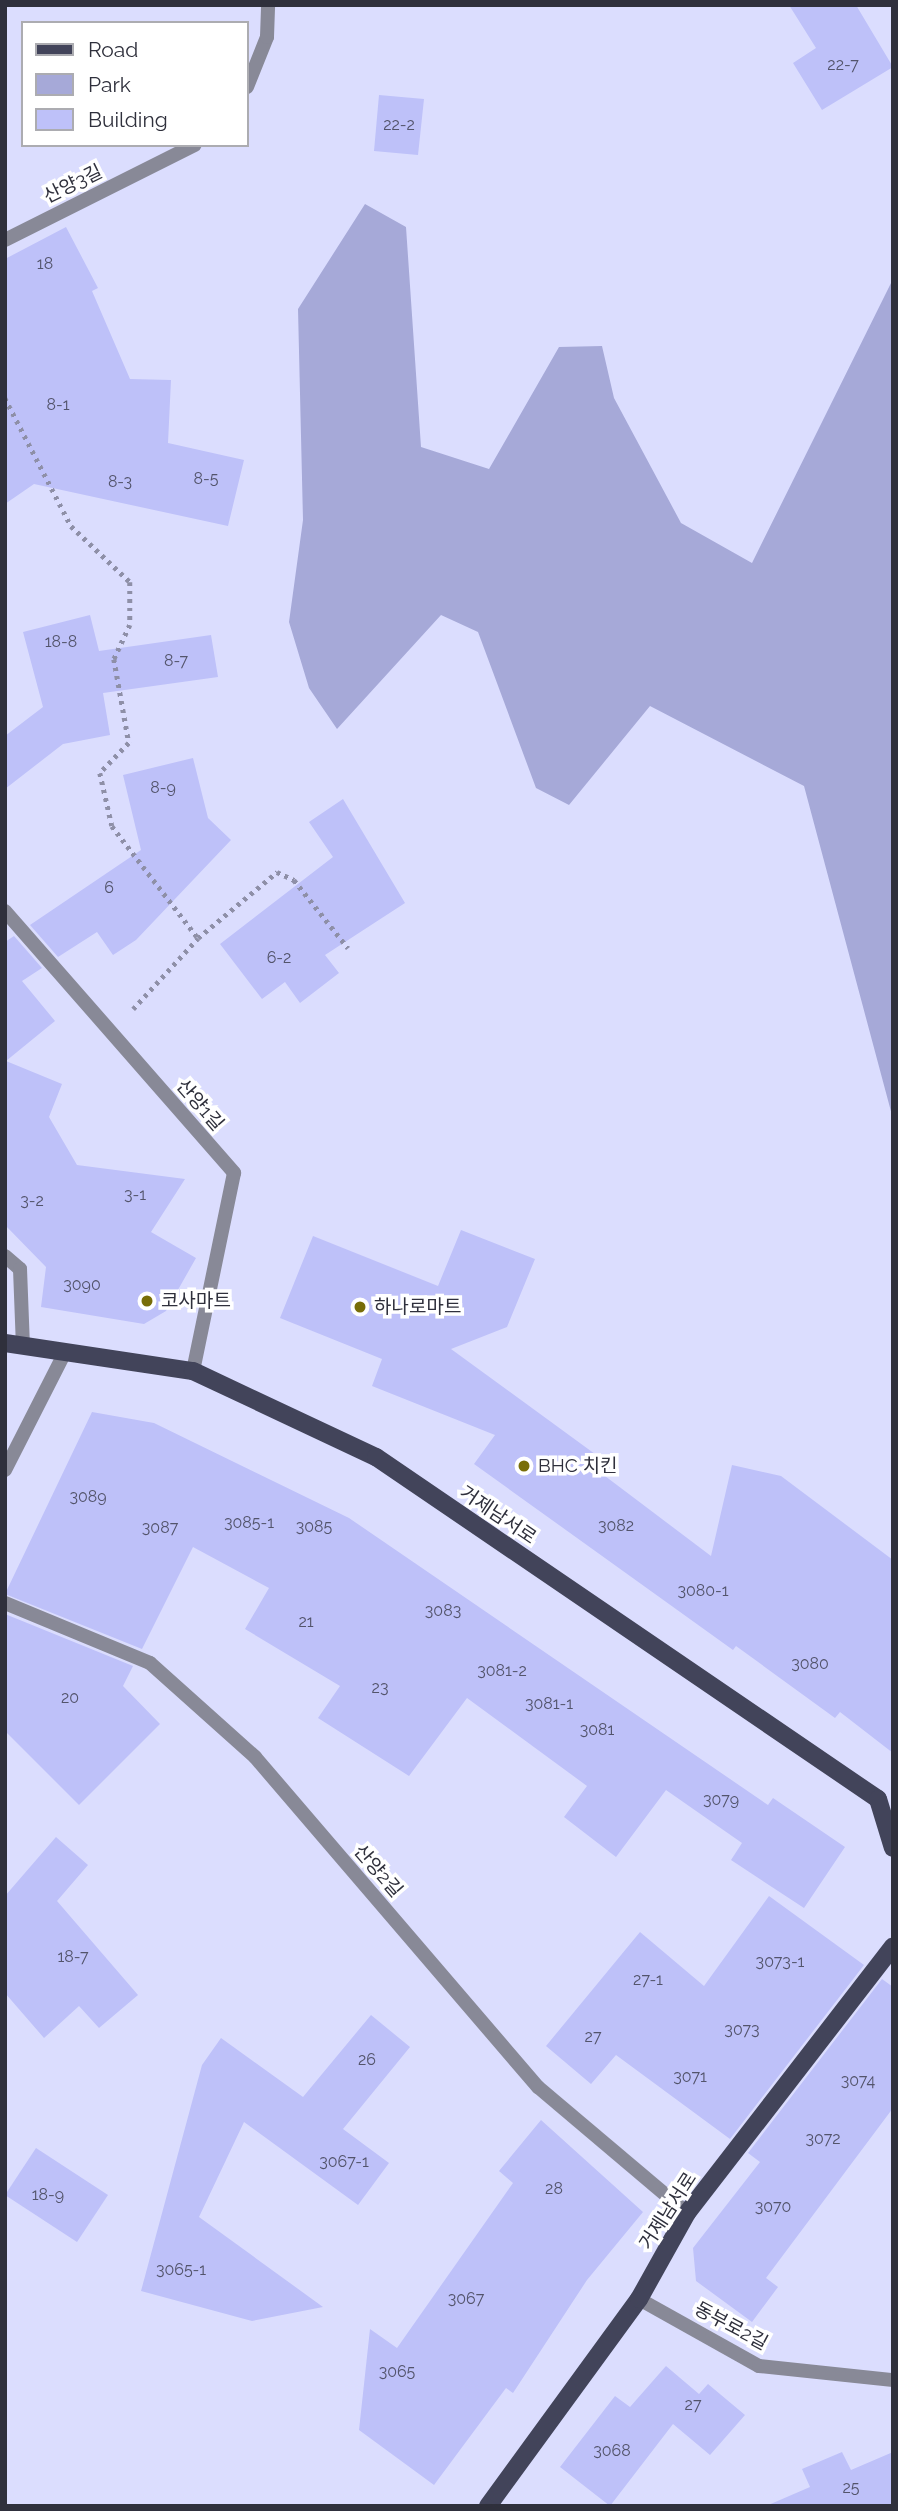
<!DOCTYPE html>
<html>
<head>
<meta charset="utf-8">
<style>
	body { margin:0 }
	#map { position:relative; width:898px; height:2511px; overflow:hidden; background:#dbddfe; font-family:Raleway,"Noto Sans KR",sans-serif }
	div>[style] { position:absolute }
	.green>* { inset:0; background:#a6a9d8 }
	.building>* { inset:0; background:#bec1f9 }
	.path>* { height:4.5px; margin-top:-2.25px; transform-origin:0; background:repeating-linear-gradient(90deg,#8e8fa7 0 3.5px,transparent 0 8.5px) }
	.lane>* { height:14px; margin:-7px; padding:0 7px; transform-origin:7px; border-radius:7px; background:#888997 }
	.street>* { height:14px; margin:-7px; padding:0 7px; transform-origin:7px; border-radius:7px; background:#888997 }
	.primary>* { height:18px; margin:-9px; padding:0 9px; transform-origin:9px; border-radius:9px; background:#42445a }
	.dots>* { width:19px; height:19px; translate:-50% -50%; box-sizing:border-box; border:4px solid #fff; border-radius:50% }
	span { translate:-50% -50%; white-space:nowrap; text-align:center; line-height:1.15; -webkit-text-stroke:7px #fff; paint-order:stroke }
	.number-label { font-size:16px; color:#53546b }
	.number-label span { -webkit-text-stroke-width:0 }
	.street-label { font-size:19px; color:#2f303c }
	.poi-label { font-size:19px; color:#2f303c }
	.left { translate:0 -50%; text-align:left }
	.frame { position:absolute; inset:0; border:7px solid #2f303c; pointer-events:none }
	.legend { position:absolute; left:21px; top:21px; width:228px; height:126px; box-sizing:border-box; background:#fff; border:2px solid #acacb1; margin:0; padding:9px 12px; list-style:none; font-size:21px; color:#2f303c }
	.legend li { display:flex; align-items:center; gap:14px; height:35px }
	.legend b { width:35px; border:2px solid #acacb1 }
</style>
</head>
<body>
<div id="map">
	<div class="green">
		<div style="clip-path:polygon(365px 204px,406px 227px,421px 447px,489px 469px,559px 347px,602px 346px,614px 398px,681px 523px,752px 563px,893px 279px,893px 1119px,804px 786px,650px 706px,569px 805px,536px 788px,478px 632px,441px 615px,337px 729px,309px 688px,289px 622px,303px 520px,298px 309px)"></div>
	</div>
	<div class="building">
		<div style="clip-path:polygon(789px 5px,856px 5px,893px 67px,822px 110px,793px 63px,816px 48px)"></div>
		<div style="clip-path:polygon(379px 95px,424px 99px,418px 155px,374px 151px)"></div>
		<div style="clip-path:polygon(66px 227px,98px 288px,92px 291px,130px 379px,171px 380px,168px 443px,244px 460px,228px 526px,34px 484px,5px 504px,5px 259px)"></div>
		<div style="clip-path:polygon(90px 615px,99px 651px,211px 635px,218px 677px,103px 693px,110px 735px,63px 744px,5px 789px,5px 736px,43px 707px,23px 632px)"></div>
		<div style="clip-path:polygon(193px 758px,208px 818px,231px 840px,136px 940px,113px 955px,97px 932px,58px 957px,30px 925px,141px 850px,123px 775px)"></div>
		<div style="clip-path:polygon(343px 799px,405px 903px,325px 955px,339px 973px,300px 1003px,285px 982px,262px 999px,220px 944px,333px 857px,309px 822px)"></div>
		<div style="clip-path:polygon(14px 936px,42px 968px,22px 981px,55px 1021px,6px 1061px,62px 1084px,49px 1117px,77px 1165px,185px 1179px,151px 1232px,196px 1258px,166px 1311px,144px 1324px,41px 1307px,46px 1267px,5px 1225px,5px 942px)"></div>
		<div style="clip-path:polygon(461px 1230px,535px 1259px,507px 1327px,451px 1349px,610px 1465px,605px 1476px,711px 1556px,732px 1465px,781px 1476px,893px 1560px,893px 1753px,840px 1712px,835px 1718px,736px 1646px,733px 1650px,474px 1464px,495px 1435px,372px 1386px,382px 1359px,280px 1318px,313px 1236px,438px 1286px)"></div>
		<div style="clip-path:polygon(92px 1412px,154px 1423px,349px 1518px,768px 1805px,773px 1798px,845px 1847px,804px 1908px,731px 1860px,742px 1843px,666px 1790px,616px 1857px,564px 1817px,587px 1786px,467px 1698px,409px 1776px,318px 1718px,340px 1686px,245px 1629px,269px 1588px,193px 1547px,142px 1649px,5px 1594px)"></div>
		<div style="clip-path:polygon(5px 1614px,133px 1666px,123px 1686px,160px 1724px,79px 1805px,5px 1731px)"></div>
		<div style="clip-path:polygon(56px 1837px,88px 1865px,57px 1901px,138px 1995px,99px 2028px,79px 2006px,44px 2038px,5px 1993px,5px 1896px)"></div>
		<div style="clip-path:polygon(769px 1896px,864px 1965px,730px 2139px,616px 2055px,591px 2084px,546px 2046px,640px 1932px,704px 1986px)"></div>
		<div style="clip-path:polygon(882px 1979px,893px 1987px,893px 2108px,766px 2278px,778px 2287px,752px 2322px,696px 2281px,693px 2248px,760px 2162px,748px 2153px)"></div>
		<div style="clip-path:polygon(371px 2015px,410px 2047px,343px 2129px,389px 2163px,358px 2205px,244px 2122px,199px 2217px,323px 2307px,252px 2321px,141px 2291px,202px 2065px,221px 2038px,303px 2097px)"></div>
		<div style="clip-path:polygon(541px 2120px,643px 2212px,587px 2280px,513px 2393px,506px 2388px,434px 2485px,359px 2430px,370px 2329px,397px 2348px,513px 2183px,499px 2171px)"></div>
		<div style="clip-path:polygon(36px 2148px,108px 2195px,77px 2242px,5px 2195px)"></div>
		<div style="clip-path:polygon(666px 2366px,699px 2394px,708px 2384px,745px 2415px,710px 2455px,673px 2424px,610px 2506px,560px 2467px,615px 2396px,630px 2407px)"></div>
		<div style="clip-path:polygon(842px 2452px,851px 2470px,893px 2452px,893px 2506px,766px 2506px,810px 2487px,802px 2469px)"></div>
	</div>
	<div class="path">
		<div style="left:5px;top:398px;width:144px;rotate:62.7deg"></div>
		<div style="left:71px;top:526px;width:81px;rotate:43.5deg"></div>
		<div style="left:130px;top:582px;width:43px;rotate:90deg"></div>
		<div style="left:130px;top:625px;width:38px;rotate:115deg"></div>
		<div style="left:114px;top:659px;width:85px;rotate:79.9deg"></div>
		<div style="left:129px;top:743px;width:42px;rotate:134deg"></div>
		<div style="left:100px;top:773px;width:54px;rotate:77.2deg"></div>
		<div style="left:112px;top:826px;width:141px;rotate:52.5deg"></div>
		<div style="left:133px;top:1009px;width:96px;rotate:-47.5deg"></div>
		<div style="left:198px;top:938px;width:103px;rotate:-39.9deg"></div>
		<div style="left:277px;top:872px;width:19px;rotate:25deg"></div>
		<div style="left:294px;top:880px;width:87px;rotate:51.5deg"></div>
	</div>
	<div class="lane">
		<div style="left:5px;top:1256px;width:20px;rotate:41deg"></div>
		<div style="left:20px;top:1269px;width:77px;rotate:87.8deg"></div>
	</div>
	<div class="street">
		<div style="left:247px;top:87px;width:54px;rotate:-68.2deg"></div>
		<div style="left:267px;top:37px;width:32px;rotate:-88deg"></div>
		<div style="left:5px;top:240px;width:212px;rotate:-26.6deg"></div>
		<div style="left:5px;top:911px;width:348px;rotate:48.8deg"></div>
		<div style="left:234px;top:1173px;width:202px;rotate:101.7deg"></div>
		<div style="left:5px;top:1470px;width:132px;rotate:-63deg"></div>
		<div style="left:5px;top:1603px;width:157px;rotate:22.5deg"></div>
		<div style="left:150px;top:1663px;width:141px;rotate:41.8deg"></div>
		<div style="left:255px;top:1757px;width:435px;rotate:49.4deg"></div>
		<div style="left:538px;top:2087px;width:195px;rotate:40.2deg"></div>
		<div style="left:639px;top:2299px;width:137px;rotate:29.2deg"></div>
		<div style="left:759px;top:2366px;width:135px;rotate:6deg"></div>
	</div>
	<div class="primary">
		<div style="left:5px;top:1343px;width:190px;rotate:8.5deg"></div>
		<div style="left:193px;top:1371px;width:202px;rotate:25.2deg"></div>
		<div style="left:376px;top:1457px;width:607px;rotate:34.27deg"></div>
		<div style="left:878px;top:1799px;width:51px;rotate:73deg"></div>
		<div style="left:488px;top:2506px;width:256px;rotate:-53.9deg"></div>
		<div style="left:639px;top:2299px;width:98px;rotate:-60.8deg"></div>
		<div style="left:687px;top:2213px;width:337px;rotate:-52.3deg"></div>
	</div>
	<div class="dots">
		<div style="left:147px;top:1301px;background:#786d08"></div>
		<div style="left:360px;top:1307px;background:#786d08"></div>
		<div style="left:524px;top:1466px;background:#786d08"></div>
	</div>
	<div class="number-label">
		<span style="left:843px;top:65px">22-7</span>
		<span style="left:399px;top:125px">22-2</span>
		<span style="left:45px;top:264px">18</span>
		<span style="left:58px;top:405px">8-1</span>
		<span style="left:206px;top:479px">8-5</span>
		<span style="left:120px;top:482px">8-3</span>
		<span style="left:61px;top:642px">18-8</span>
		<span style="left:176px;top:661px">8-7</span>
		<span style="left:163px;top:788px">8-9</span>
		<span style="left:109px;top:888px">6</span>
		<span style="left:279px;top:958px">6-2</span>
		<span style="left:135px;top:1195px">3-1</span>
		<span style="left:32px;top:1201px">3-2</span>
		<span style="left:82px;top:1285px">3090</span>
		<span style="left:88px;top:1497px">3089</span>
		<span style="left:249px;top:1523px">3085-1</span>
		<span style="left:616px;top:1526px">3082</span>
		<span style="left:314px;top:1527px">3085</span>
		<span style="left:160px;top:1528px">3087</span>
		<span style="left:703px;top:1591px">3080-1</span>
		<span style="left:443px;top:1611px">3083</span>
		<span style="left:306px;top:1622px">21</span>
		<span style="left:810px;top:1664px">3080</span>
		<span style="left:502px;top:1671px">3081-2</span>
		<span style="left:380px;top:1688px">23</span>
		<span style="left:70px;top:1698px">20</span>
		<span style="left:549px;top:1704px">3081-1</span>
		<span style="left:597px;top:1730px">3081</span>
		<span style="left:721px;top:1800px">3079</span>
		<span style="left:73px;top:1957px">18-7</span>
		<span style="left:780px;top:1962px">3073-1</span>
		<span style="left:648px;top:1980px">27-1</span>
		<span style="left:742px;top:2030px">3073</span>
		<span style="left:593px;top:2037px">27</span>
		<span style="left:367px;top:2060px">26</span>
		<span style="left:690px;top:2077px">3071</span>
		<span style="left:858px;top:2081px">3074</span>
		<span style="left:823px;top:2139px">3072</span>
		<span style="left:344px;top:2162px">3067-1</span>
		<span style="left:554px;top:2189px">28</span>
		<span style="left:48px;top:2195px">18-9</span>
		<span style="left:773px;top:2207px">3070</span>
		<span style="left:181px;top:2270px">3065-1</span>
		<span style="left:466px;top:2299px">3067</span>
		<span style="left:397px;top:2372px">3065</span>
		<span style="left:693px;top:2405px">27</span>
		<span style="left:612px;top:2451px">3068</span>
		<span style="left:851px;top:2488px">25</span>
	</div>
	<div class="street-label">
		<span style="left:73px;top:184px;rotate:-26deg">산양3길</span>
		<span style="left:200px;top:1105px;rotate:49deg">산양1길</span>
		<span style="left:498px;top:1515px;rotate:34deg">거제남서로</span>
		<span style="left:378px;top:1871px;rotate:49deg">산양2길</span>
		<span style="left:668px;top:2211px;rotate:-57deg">거제남서로</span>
		<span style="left:731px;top:2326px;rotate:28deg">동부로2길</span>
	</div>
	<div class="poi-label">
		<span class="left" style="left:161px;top:1301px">코사마트</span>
		<span class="left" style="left:374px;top:1307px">하나로마트</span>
		<span class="left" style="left:538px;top:1466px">BHC 치킨</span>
	</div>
	<div class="frame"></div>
	<ul class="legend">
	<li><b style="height:9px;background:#42445a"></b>Road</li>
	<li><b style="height:19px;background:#a6a9d8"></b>Park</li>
	<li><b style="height:19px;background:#bec1f9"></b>Building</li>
	</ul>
</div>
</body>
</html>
